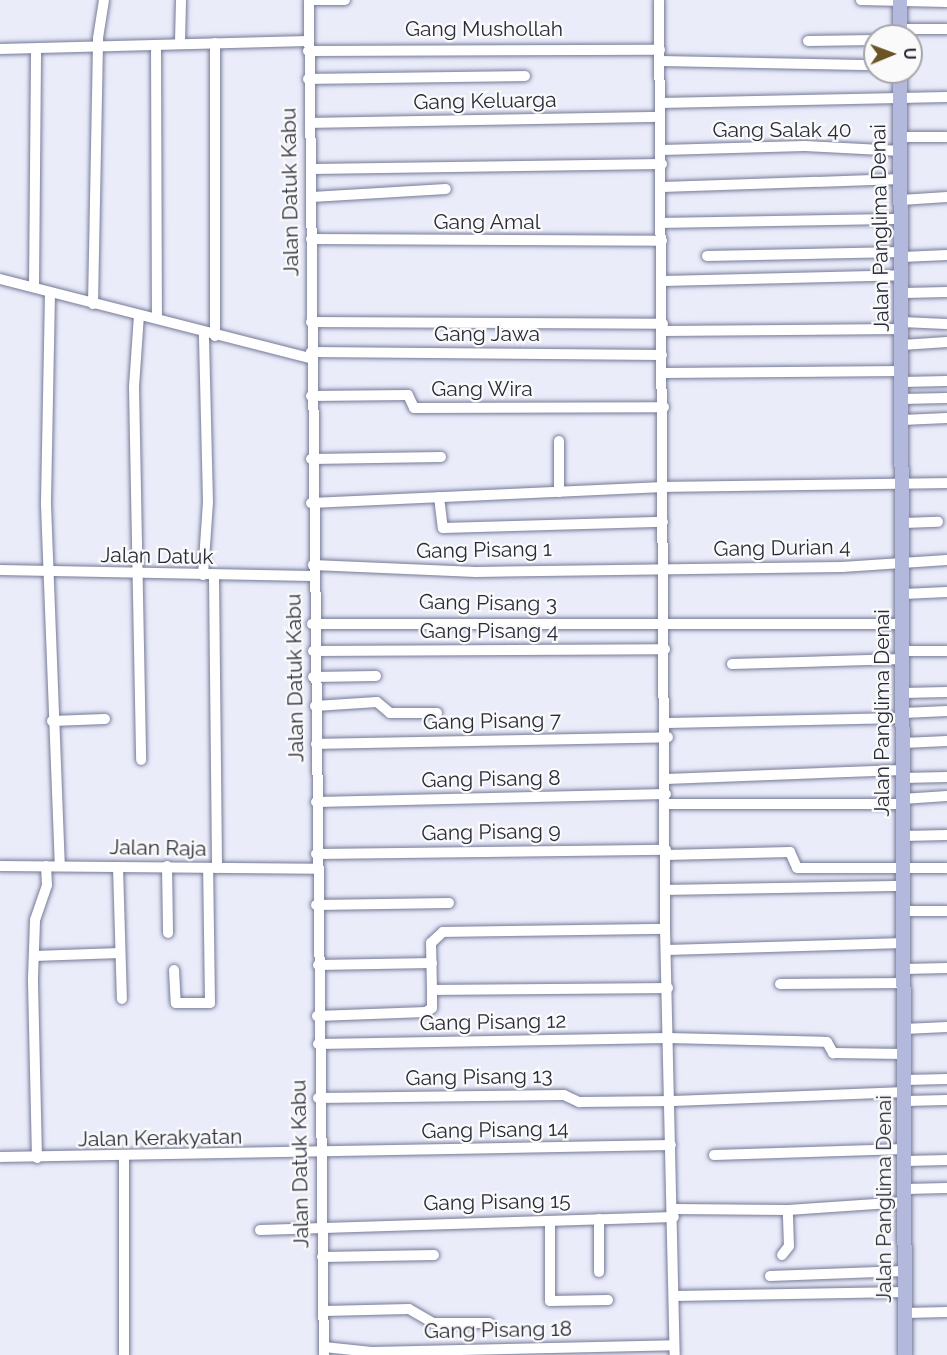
<!DOCTYPE html>
<html>
<head>
<meta charset="utf-8">
<style>
	body { margin:0 }
	#map { position:relative; width:947px; height:1355px; overflow:hidden; background:#eaecfa; font-family:Raleway,sans-serif }
	div>[style] { position:absolute }
	.roads { filter:drop-shadow(0 0 2px #757a97) drop-shadow(0 0 2px #757a97) }
	.minor>* { height:10px; margin:-5px; padding:0 5px; transform-origin:5px; border-radius:5px; background:#fff }
	.major>* { height:14px; margin:-7px; padding:0 7px; transform-origin:7px; border-radius:7px; background:#b3b8dd }
	span { translate:-50% -50%; white-space:nowrap; text-align:center; line-height:1.15; -webkit-text-stroke:4.5px #fafafa; paint-order:stroke }
	.street-label { font-size:21px; color:#292b38 }
	.north { position:absolute; left:863px; top:24px; width:60px; height:60px; box-sizing:border-box; background:#fafafa; border:2px solid #a6a7ac; border-radius:50%; rotate:89deg; font-size:16px; font-weight:700; line-height:24px; text-align:center; color:#292b38 }
	.north::after { content:''; display:block; margin:auto; width:21px; height:27px; background:#6c5525; clip-path:polygon(50% 0,100% 100%,50% 72%,0 100%) }
</style>
</head>
<body>
<div id="map">
	<div class="roads">
		<div class="minor">
			<div style="left:309px;top:0;width:1355px;rotate:89.37deg"></div>
			<div style="left:309px;top:0;width:36px"></div>
			<div style="left:659px;top:0;width:929px;rotate:89.63deg"></div>
			<div style="left:665px;top:929px;width:426px;rotate:88.7deg"></div>
			<div style="left:861px;top:0;width:86px;rotate:1.3deg"></div>
			<div style="left:900px;top:29px;width:47px"></div>
			<div style="left:808px;top:41px;width:67px;rotate:-0.9deg"></div>
			<div style="left:180px;top:42px;width:42px;rotate:-88.6deg"></div>
			<div style="left:156px;top:45px;width:273px;rotate:89.8deg"></div>
			<div style="left:0;top:49px;width:308px;rotate:-1.5deg"></div>
			<div style="left:308px;top:51px;width:352px;rotate:-0.2deg"></div>
			<div style="left:660px;top:61px;width:215px;rotate:1.1deg"></div>
			<div style="left:308px;top:79px;width:217px;rotate:-0.8deg"></div>
			<div style="left:660px;top:103px;width:287px;rotate:-1.2deg"></div>
			<div style="left:310px;top:123px;width:350px;rotate:-1deg"></div>
			<div style="left:901px;top:137px;width:46px"></div>
			<div style="left:662px;top:150px;width:143px;rotate:-1.6deg"></div>
			<div style="left:805px;top:146px;width:96px;rotate:3deg"></div>
			<div style="left:312px;top:169px;width:350px;rotate:-0.8deg"></div>
			<div style="left:662px;top:187px;width:239px;rotate:-1.9deg"></div>
			<div style="left:312px;top:197px;width:134px;rotate:-3.4deg"></div>
			<div style="left:901px;top:200px;width:46px;rotate:-3.7deg"></div>
			<div style="left:663px;top:223px;width:237px;rotate:-1deg"></div>
			<div style="left:311px;top:239px;width:351px;rotate:0.3deg"></div>
			<div style="left:707px;top:256px;width:195px;rotate:-1.2deg"></div>
			<div style="left:902px;top:257px;width:45px;rotate:-2.5deg"></div>
			<div style="left:0;top:279px;width:321px;rotate:14.3deg"></div>
			<div style="left:663px;top:281px;width:240px;rotate:-1.4deg"></div>
			<div style="left:34px;top:287px;width:238px;rotate:-89.5deg"></div>
			<div style="left:50px;top:293px;width:212px;rotate:91.1deg"></div>
			<div style="left:46px;top:505px;width:361px;rotate:87.8deg"></div>
			<div style="left:904px;top:293px;width:43px;rotate:-1.3deg"></div>
			<div style="left:93px;top:304px;width:266px;rotate:-88.9deg"></div>
			<div style="left:98px;top:38px;width:38px;rotate:-81deg"></div>
			<div style="left:139px;top:315px;width:72px;rotate:94deg"></div>
			<div style="left:134px;top:387px;width:373px;rotate:88.9deg"></div>
			<div style="left:311px;top:322px;width:352px;rotate:0.3deg"></div>
			<div style="left:902px;top:322px;width:44px;rotate:2.6deg"></div>
			<div style="left:662px;top:331px;width:240px;rotate:-0.5deg"></div>
			<div style="left:215px;top:336px;width:293px;rotate:-90deg"></div>
			<div style="left:902px;top:345px;width:45px;rotate:-3.8deg"></div>
			<div style="left:311px;top:352px;width:351px;rotate:0.5deg"></div>
			<div style="left:662px;top:373px;width:240px;rotate:-0.5deg"></div>
			<div style="left:902px;top:382px;width:45px;rotate:-1.3deg"></div>
			<div style="left:311px;top:396px;width:97px;rotate:-0.6deg"></div>
			<div style="left:408px;top:395px;width:14px;rotate:65deg"></div>
			<div style="left:414px;top:408px;width:250px;rotate:-0.2deg"></div>
			<div style="left:902px;top:399px;width:45px;rotate:-1.3deg"></div>
			<div style="left:902px;top:420px;width:45px;rotate:-2.5deg"></div>
			<div style="left:311px;top:459px;width:130px;rotate:-0.9deg"></div>
			<div style="left:559px;top:492px;width:51px;rotate:-90deg"></div>
			<div style="left:439px;top:497px;width:31px;rotate:83deg"></div>
			<div style="left:443px;top:528px;width:220px;rotate:-1.6deg"></div>
			<div style="left:311px;top:503px;width:353px;rotate:-2.6deg"></div>
			<div style="left:664px;top:487px;width:283px;rotate:-0.8deg"></div>
			<div style="left:903px;top:523px;width:35px;rotate:-2deg"></div>
			<div style="left:313px;top:565px;width:163px;rotate:2.5deg"></div>
			<div style="left:476px;top:572px;width:366px;rotate:-0.8deg"></div>
			<div style="left:842px;top:567px;width:105px;rotate:-3.8deg"></div>
			<div style="left:0;top:570px;width:312px;rotate:1.1deg"></div>
			<div style="left:203px;top:575px;width:73px;rotate:-86.1deg"></div>
			<div style="left:208px;top:502px;width:169px;rotate:-91.4deg"></div>
			<div style="left:214px;top:577px;width:291px;rotate:89.4deg"></div>
			<div style="left:903px;top:594px;width:44px;rotate:-2.6deg"></div>
			<div style="left:312px;top:624px;width:590px"></div>
			<div style="left:313px;top:651px;width:352px;rotate:-0.3deg"></div>
			<div style="left:902px;top:651px;width:45px"></div>
			<div style="left:732px;top:664px;width:171px;rotate:-1.7deg"></div>
			<div style="left:313px;top:677px;width:63px;rotate:-0.9deg"></div>
			<div style="left:903px;top:693px;width:44px;rotate:-1.3deg"></div>
			<div style="left:315px;top:706px;width:62px;rotate:-3.7deg"></div>
			<div style="left:377px;top:702px;width:17px;rotate:40deg"></div>
			<div style="left:390px;top:713px;width:47px"></div>
			<div style="left:903px;top:713px;width:44px;rotate:-2.6deg"></div>
			<div style="left:52px;top:721px;width:53px;rotate:-2.2deg"></div>
			<div style="left:667px;top:723px;width:236px;rotate:-1.2deg"></div>
			<div style="left:903px;top:743px;width:44px;rotate:-2.6deg"></div>
			<div style="left:316px;top:744px;width:352px;rotate:-1.1deg"></div>
			<div style="left:903px;top:778px;width:44px;rotate:-1.3deg"></div>
			<div style="left:666px;top:779px;width:237px;rotate:-2.2deg"></div>
			<div style="left:902px;top:799px;width:45px;rotate:-3.8deg"></div>
			<div style="left:316px;top:802px;width:350px;rotate:-1.3deg"></div>
			<div style="left:666px;top:804px;width:236px"></div>
			<div style="left:903px;top:836px;width:44px;rotate:-1.3deg"></div>
			<div style="left:316px;top:854px;width:350px;rotate:-0.7deg"></div>
			<div style="left:666px;top:855px;width:124px;rotate:-1.4deg"></div>
			<div style="left:790px;top:852px;width:17px;rotate:66deg"></div>
			<div style="left:797px;top:868px;width:150px"></div>
			<div style="left:0;top:866px;width:316px;rotate:0.5deg"></div>
			<div style="left:167px;top:866px;width:67px;rotate:89.1deg"></div>
			<div style="left:118px;top:867px;width:132px;rotate:88.3deg"></div>
			<div style="left:667px;top:890px;width:236px;rotate:-1deg"></div>
			<div style="left:316px;top:905px;width:133px;rotate:-0.9deg"></div>
			<div style="left:903px;top:911px;width:44px"></div>
			<div style="left:667px;top:950px;width:237px;rotate:-1.7deg"></div>
			<div style="left:34px;top:956px;width:86px;rotate:-2deg"></div>
			<div style="left:318px;top:965px;width:114px;rotate:-1deg"></div>
			<div style="left:904px;top:969px;width:43px;rotate:-1.3deg"></div>
			<div style="left:174px;top:970px;width:33px;rotate:87deg"></div>
			<div style="left:176px;top:1003px;width:34px"></div>
			<div style="left:210px;top:1003px;width:135px;rotate:-90.8deg"></div>
			<div style="left:780px;top:984px;width:124px;rotate:-0.5deg"></div>
			<div style="left:432px;top:990px;width:47px;rotate:-91.2deg"></div>
			<div style="left:431px;top:943px;width:16px;rotate:-43deg"></div>
			<div style="left:443px;top:932px;width:222px;rotate:-0.8deg"></div>
			<div style="left:317px;top:1016px;width:109px;rotate:-2.1deg"></div>
			<div style="left:426px;top:1012px;width:7px;rotate:-34deg"></div>
			<div style="left:432px;top:1008px;width:18px;rotate:-90deg"></div>
			<div style="left:432px;top:990px;width:236px;rotate:-0.5deg"></div>
			<div style="left:904px;top:1029px;width:43px;rotate:-2.7deg"></div>
			<div style="left:318px;top:1044px;width:350px;rotate:-1deg"></div>
			<div style="left:668px;top:1038px;width:159px;rotate:1.4deg"></div>
			<div style="left:827px;top:1042px;width:13px;rotate:61deg"></div>
			<div style="left:833px;top:1053px;width:71px;rotate:0.8deg"></div>
			<div style="left:905px;top:1080px;width:42px;rotate:-1.4deg"></div>
			<div style="left:318px;top:1098px;width:246px;rotate:-0.7deg"></div>
			<div style="left:564px;top:1095px;width:17px;rotate:25deg"></div>
			<div style="left:579px;top:1102px;width:94px;rotate:-0.6deg"></div>
			<div style="left:673px;top:1101px;width:232px;rotate:-2.2deg"></div>
			<div style="left:905px;top:1101px;width:42px;rotate:-1.4deg"></div>
			<div style="left:714px;top:1155px;width:191px;rotate:-1.8deg"></div>
			<div style="left:0;top:1157px;width:671px;rotate:-1.02deg"></div>
			<div style="left:37px;top:1158px;width:180px;rotate:-91.3deg"></div>
			<div style="left:33px;top:978px;width:58px;rotate:-88deg"></div>
			<div style="left:35px;top:920px;width:37px;rotate:-71deg"></div>
			<div style="left:47px;top:885px;width:19px;rotate:-93deg"></div>
			<div style="left:124px;top:1158px;width:197px;rotate:90deg"></div>
			<div style="left:905px;top:1161px;width:42px;rotate:-1.4deg"></div>
			<div style="left:905px;top:1189px;width:42px;rotate:-1.4deg"></div>
			<div style="left:673px;top:1209px;width:115px;rotate:0.5deg"></div>
			<div style="left:788px;top:1210px;width:117px;rotate:-3.9deg"></div>
			<div style="left:599px;top:1219px;width:53px;rotate:90deg"></div>
			<div style="left:550px;top:1221px;width:80px;rotate:90deg"></div>
			<div style="left:550px;top:1301px;width:58px;rotate:-1deg"></div>
			<div style="left:260px;top:1230px;width:414px;rotate:-1.8deg"></div>
			<div style="left:782px;top:1255px;width:11px;rotate:-52deg"></div>
			<div style="left:789px;top:1246px;width:36px;rotate:-92deg"></div>
			<div style="left:322px;top:1257px;width:112px;rotate:-1deg"></div>
			<div style="left:770px;top:1276px;width:135px;rotate:-2.1deg"></div>
			<div style="left:674px;top:1296px;width:231px;rotate:-1deg"></div>
			<div style="left:324px;top:1311px;width:85px;rotate:-1.3deg"></div>
			<div style="left:409px;top:1309px;width:28px;rotate:30deg"></div>
			<div style="left:433px;top:1323px;width:56px"></div>
			<div style="left:905px;top:1313px;width:42px;rotate:-1.4deg"></div>
			<div style="left:324px;top:1347px;width:48px;rotate:5.9deg"></div>
			<div style="left:372px;top:1352px;width:302px;rotate:-1.3deg"></div>
		</div>
		<div class="major">
			<div style="left:900px;top:0;width:36px;rotate:90deg"></div>
			<div style="left:900px;top:72px;width:1283px;rotate:89.78deg"></div>
		</div>
	</div>
	<div class="street-label">
		<span style="left:484px;top:29px">Gang Mushollah</span>
		<span style="left:485px;top:101px;rotate:-1deg">Gang Keluarga</span>
		<span style="left:782px;top:130px">Gang Salak 40</span>
		<span style="left:290px;top:192px;rotate:-91deg">Jalan Datuk Kabu</span>
		<span style="left:487px;top:222px">Gang Amal</span>
		<span style="left:880px;top:228px;rotate:-91deg">Jalan Panglima Denai</span>
		<span style="left:487px;top:334px">Gang Jawa</span>
		<span style="left:482px;top:389px">Gang Wira</span>
		<span style="left:782px;top:548px;rotate:-1deg">Gang Durian 4</span>
		<span style="left:484px;top:550px;rotate:-1deg">Gang Pisang 1</span>
		<span style="left:157px;top:556px;rotate:1deg">Jalan Datuk</span>
		<span style="left:488px;top:603px;rotate:1deg">Gang Pisang 3</span>
		<span style="left:489px;top:631px">Gang Pisang 4</span>
		<span style="left:295px;top:678px;rotate:-91deg">Jalan Datuk Kabu</span>
		<span style="left:882px;top:713px;rotate:-90deg">Jalan Panglima Denai</span>
		<span style="left:492px;top:721px;rotate:-1deg">Gang Pisang 7</span>
		<span style="left:491px;top:779px;rotate:-1deg">Gang Pisang 8</span>
		<span style="left:491px;top:832px;rotate:-1deg">Gang Pisang 9</span>
		<span style="left:158px;top:848px;rotate:1deg">Jalan Raja</span>
		<span style="left:493px;top:1022px;rotate:-1deg">Gang Pisang 12</span>
		<span style="left:479px;top:1077px;rotate:-1deg">Gang Pisang 13</span>
		<span style="left:495px;top:1130px;rotate:-1deg">Gang Pisang 14</span>
		<span style="left:160px;top:1138px;rotate:-1deg">Jalan Kerakyatan</span>
		<span style="left:300px;top:1164px;rotate:-91deg">Jalan Datuk Kabu</span>
		<span style="left:884px;top:1199px;rotate:-90deg">Jalan Panglima Denai</span>
		<span style="left:497px;top:1202px;rotate:-1deg">Gang Pisang 15</span>
		<span style="left:498px;top:1330px;rotate:-1deg">Gang Pisang 18</span>
	</div>
	<div class="north">U</div>
</div>
</body>
</html>
